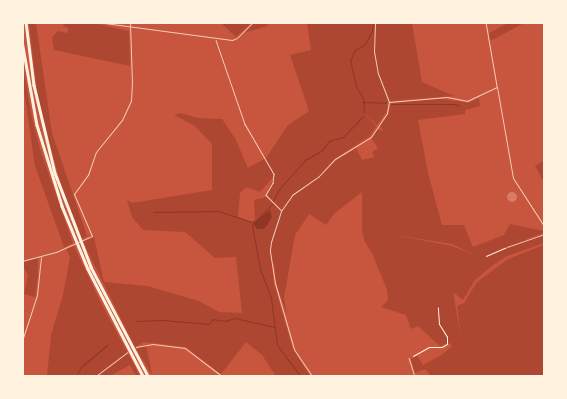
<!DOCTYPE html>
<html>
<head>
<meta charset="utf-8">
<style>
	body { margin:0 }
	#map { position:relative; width:567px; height:399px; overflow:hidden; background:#c8553d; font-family:"Titillium Web",sans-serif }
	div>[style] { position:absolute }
	.green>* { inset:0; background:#ae4732 }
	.water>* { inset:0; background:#8f3625 }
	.stream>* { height:1px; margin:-0.5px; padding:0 0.5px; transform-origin:0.5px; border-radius:0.5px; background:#8f3625 }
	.building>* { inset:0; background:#d67c66 }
	.round { border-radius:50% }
	.path>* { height:0.5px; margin:-0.25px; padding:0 0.25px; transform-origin:0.25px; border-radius:0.25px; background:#fff3e0 }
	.service>* { height:0.5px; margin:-0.25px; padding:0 0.25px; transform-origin:0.25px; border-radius:0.25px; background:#f1ccb7 }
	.minor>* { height:1px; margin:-0.5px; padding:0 0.5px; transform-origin:0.5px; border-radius:0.5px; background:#f1ccb7 }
	.motorway>* { height:2.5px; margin:-1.25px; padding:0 1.25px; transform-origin:1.25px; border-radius:1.25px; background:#fff3e0 }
	span { translate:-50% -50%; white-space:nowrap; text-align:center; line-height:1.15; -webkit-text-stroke:4.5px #fff3e0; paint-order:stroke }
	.frame { position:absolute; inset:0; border:24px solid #fff3e0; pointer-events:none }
</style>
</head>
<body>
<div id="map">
	<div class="green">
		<div style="clip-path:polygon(29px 23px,36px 23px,52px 133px,87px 236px,82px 239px,62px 188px,49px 142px,37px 92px)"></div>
		<div style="clip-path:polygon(64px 23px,93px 23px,129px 31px,130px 66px,54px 50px,52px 37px,58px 31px,68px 33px,68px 28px,63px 26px)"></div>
		<div style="clip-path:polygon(221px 23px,251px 23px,236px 37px)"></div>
		<div style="clip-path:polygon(254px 23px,267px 23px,268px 26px,247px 32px,246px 31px)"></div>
		<div style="clip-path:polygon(evenodd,307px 23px,412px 23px,422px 82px,454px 96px,388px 101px,387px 111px,377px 125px,364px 113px,376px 126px,370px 136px,335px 159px,327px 170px,336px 160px,356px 148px,362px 160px,374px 157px,372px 152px,378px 148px,371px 138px,377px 129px,383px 131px,380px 125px,389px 112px,391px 103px,442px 99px,469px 103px,479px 98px,480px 106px,465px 110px,465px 114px,418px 120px,428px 173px,442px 225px,464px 225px,473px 247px,504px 235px,510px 224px,544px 231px,544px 233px,526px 239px,527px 241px,544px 235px,544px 243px,507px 256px,492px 266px,475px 280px,463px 300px,453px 292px,461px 338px,457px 306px,464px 303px,477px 282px,508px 259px,544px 245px,544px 376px,431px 376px,425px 369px,415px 373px,411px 359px,417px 356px,423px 365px,443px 354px,452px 346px,449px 343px,440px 346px,418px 326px,411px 329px,406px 315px,381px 307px,388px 300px,387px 290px,373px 255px,365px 242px,362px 231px,362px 192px,335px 213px,326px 225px,309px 214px,295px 235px,284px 298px,287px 315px,276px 283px,274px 264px,272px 265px,274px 284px,293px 349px,310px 376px,276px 376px,262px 355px,246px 342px,221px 374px,186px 347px,144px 342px,135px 347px,83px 242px,94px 237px,104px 282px,147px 286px,199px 301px,219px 312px,242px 313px,236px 257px,215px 258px,185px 232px,143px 230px,132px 217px,127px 200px,132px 203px,212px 190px,212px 144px,195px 126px,174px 115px,180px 113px,198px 118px,222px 119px,235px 138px,248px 168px,266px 158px,288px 125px,309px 111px,290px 55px,311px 50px,307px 23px,275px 175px,267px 194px,271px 202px,266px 197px,254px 200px,255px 220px,251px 222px,238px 217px,240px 193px,246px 187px,260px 192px,275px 175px,307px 23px,390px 234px,452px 244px,477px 256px,452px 246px,390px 234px)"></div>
		<div style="clip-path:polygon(508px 23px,524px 23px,490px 41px,489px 33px)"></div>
		<div style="clip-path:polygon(22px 60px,32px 118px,41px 152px,73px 243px,64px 247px,35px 166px,23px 84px)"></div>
		<div style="clip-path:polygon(544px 161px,544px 182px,535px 166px)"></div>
		<div style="clip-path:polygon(74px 246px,101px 303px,140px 376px,136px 376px,130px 365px,110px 376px,47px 376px,51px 335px,63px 295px,70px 257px,66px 249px)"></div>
		<div style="clip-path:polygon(38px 258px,38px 275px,35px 297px,24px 294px,28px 275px,23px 266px,23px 262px)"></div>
		<div style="clip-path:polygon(146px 345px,152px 374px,153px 376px,136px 349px)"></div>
	</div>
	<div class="water">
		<div style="clip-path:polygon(270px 210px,272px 217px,268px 224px,264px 229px,257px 229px,253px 223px)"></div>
	</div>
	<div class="stream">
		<div style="left:362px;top:102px;width:24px;rotate:2deg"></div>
		<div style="left:391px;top:104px;width:64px"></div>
		<div style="left:455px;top:104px;width:4px;rotate:27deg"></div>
		<div style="left:364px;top:112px;width:14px;rotate:-94deg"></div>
		<div style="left:363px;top:98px;width:14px;rotate:-120deg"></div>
		<div style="left:356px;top:86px;width:26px;rotate:-103deg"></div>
		<div style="left:350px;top:61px;width:12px;rotate:-66deg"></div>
		<div style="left:355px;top:50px;width:10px;rotate:-29deg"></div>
		<div style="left:364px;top:45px;width:16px;rotate:-60deg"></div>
		<div style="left:372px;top:31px;width:9px;rotate:-84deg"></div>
		<div style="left:273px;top:201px;width:15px;rotate:-62deg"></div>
		<div style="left:280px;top:188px;width:38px;rotate:-48deg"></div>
		<div style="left:305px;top:160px;width:20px;rotate:-30deg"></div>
		<div style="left:322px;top:150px;width:11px;rotate:-52deg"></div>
		<div style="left:329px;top:141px;width:15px;rotate:-16deg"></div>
		<div style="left:343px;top:137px;width:29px;rotate:-46deg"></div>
		<div style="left:272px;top:204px;width:29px;rotate:134deg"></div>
		<div style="left:252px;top:225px;width:45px;rotate:79.7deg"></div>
		<div style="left:260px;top:269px;width:31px;rotate:69deg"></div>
		<div style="left:271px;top:298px;width:47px;rotate:82.7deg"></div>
		<div style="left:277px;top:345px;width:39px;rotate:53deg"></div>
		<div style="left:153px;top:212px;width:65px;rotate:-0.9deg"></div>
		<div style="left:218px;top:211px;width:35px;rotate:18deg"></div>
		<div style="left:135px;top:321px;width:28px;rotate:-2deg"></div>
		<div style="left:163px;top:320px;width:46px;rotate:5deg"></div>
		<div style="left:209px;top:324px;width:6px;rotate:-51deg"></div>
		<div style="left:213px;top:319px;width:12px;rotate:9deg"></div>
		<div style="left:225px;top:321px;width:10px;rotate:-17deg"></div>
		<div style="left:235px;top:318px;width:40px;rotate:13deg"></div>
		<div style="left:76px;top:376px;width:10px;rotate:-61deg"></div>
		<div style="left:81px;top:367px;width:35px;rotate:-40deg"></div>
	</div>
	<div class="building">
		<div class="round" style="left:507px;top:192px;width:10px;height:10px"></div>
	</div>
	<div class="path">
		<div style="left:486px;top:256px;width:21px;rotate:-23deg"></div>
		<div style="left:413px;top:356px;width:18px;rotate:-29deg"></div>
		<div style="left:429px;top:347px;width:13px"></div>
		<div style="left:442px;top:347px;width:6px;rotate:-31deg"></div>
		<div style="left:447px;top:344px;width:7px;rotate:-90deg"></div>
		<div style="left:447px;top:337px;width:15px;rotate:-122deg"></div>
		<div style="left:439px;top:324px;width:16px;rotate:-94deg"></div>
	</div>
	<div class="service">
		<div style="left:486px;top:22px;width:65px;rotate:80.2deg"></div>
		<div style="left:216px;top:40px;width:89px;rotate:71deg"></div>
		<div style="left:245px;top:124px;width:58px;rotate:59.9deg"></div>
		<div style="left:274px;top:174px;width:9px;rotate:96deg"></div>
		<div style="left:273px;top:183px;width:14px;rotate:120deg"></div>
		<div style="left:266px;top:195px;width:21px;rotate:45deg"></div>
		<div style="left:507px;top:247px;width:39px;rotate:-19deg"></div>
		<div style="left:136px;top:347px;width:17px;rotate:-10deg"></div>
		<div style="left:153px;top:344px;width:32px;rotate:7deg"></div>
		<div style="left:185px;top:348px;width:46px;rotate:37.1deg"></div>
		<div style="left:409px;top:358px;width:19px;rotate:72deg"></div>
		<div style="left:96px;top:376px;width:39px;rotate:-37deg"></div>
	</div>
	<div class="minor">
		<div style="left:97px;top:22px;width:136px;rotate:7.6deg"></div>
		<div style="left:232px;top:40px;width:5px;rotate:-22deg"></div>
		<div style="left:237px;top:38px;width:23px;rotate:-45deg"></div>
		<div style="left:389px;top:102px;width:58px;rotate:-4.9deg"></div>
		<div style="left:447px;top:97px;width:20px;rotate:11deg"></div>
		<div style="left:467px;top:101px;width:33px;rotate:-25deg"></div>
		<div style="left:497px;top:87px;width:92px;rotate:80deg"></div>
		<div style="left:513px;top:178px;width:57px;rotate:57.1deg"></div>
		<div style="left:22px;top:261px;width:35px;rotate:-15deg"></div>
		<div style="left:56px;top:252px;width:39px;rotate:-24deg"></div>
		<div style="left:92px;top:236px;width:46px;rotate:-113.2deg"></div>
		<div style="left:74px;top:194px;width:24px;rotate:-54deg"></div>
		<div style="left:88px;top:175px;width:24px;rotate:-71deg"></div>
		<div style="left:96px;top:152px;width:41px;rotate:-50.9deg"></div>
		<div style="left:122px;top:120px;width:21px;rotate:-65deg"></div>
		<div style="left:131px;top:101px;width:18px;rotate:-87deg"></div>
		<div style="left:132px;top:83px;width:61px;rotate:-91.9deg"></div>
		<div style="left:22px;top:341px;width:48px;rotate:-71.9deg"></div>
		<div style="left:37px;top:295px;width:38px;rotate:-84deg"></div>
		<div style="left:312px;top:376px;width:32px;rotate:-124deg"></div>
		<div style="left:294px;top:349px;width:69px;rotate:-106.1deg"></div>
		<div style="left:275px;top:283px;width:33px;rotate:-99deg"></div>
		<div style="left:270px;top:250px;width:8px;rotate:-83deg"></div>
		<div style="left:271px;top:242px;width:33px;rotate:-72deg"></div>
		<div style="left:281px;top:211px;width:19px;rotate:-55deg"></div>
		<div style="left:292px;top:195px;width:33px;rotate:-35deg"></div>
		<div style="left:319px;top:176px;width:23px;rotate:-47deg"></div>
		<div style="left:335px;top:159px;width:42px;rotate:-31.4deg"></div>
		<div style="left:371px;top:137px;width:29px;rotate:-56deg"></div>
		<div style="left:387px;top:113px;width:11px;rotate:-80deg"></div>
		<div style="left:389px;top:102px;width:30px;rotate:-111deg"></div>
		<div style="left:378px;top:74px;width:22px;rotate:-100deg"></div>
		<div style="left:374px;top:52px;width:30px;rotate:-88deg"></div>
	</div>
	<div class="motorway">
		<div style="left:26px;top:22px;width:64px;rotate:82.8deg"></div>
		<div style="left:34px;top:85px;width:90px;rotate:76.6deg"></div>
		<div style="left:55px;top:173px;width:101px;rotate:69deg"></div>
		<div style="left:91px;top:267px;width:123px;rotate:62.4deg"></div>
		<div style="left:22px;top:41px;width:85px;rotate:79.9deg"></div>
		<div style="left:37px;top:125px;width:85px;rotate:72.8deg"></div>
		<div style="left:62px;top:206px;width:68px;rotate:67.6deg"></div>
		<div style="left:88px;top:269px;width:120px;rotate:62.8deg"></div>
	</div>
	<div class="frame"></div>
</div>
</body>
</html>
